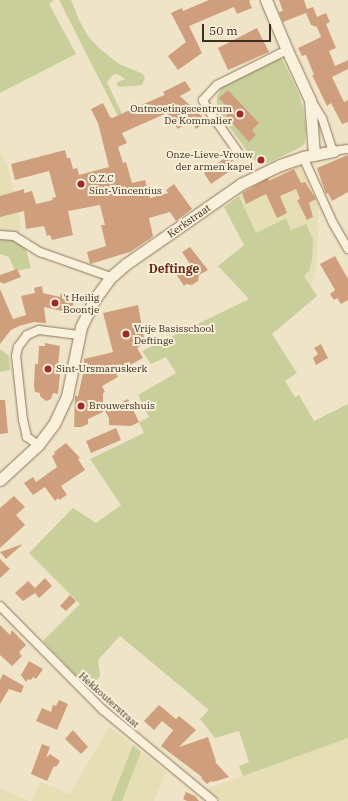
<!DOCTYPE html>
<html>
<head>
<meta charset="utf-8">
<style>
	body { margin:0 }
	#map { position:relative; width:348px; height:801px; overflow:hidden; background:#f0e4c8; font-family:"IBM Plex Serif",serif }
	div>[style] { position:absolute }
	.farmland>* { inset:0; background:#e6deb5 }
	.green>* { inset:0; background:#c9cf9b }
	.building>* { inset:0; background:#cf9f7d }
	.roads { filter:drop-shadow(0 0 1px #8d765c) drop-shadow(0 0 1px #8d765c) }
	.street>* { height:8px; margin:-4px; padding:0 4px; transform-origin:4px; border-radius:4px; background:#faf1dc }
	.secondary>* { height:11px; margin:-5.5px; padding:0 5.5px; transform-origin:5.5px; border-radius:5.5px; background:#faf1dc }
	.dots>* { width:11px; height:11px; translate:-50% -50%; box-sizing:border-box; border:2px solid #f7eed8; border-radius:50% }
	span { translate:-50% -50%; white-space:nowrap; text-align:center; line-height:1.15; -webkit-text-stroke:4px #f7eed8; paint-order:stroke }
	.poi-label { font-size:10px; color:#3d2e20 }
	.right { translate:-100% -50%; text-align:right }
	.left { translate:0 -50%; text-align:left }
	.street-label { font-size:10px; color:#3d2e20 }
	.quarter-label { font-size:12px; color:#6b2e1e; font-weight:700 }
	.scale { position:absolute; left:202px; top:24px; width:69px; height:18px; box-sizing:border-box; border:2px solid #3d2e20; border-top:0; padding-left:5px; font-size:12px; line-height:14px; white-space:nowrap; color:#3d2e20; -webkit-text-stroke:3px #f7eed8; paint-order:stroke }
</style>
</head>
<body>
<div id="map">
	<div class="farmland">
		<div style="clip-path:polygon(0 151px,7px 164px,18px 208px,21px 230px,17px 234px,12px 231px,4px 230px,0 232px)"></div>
		<div style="clip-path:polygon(299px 165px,318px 203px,317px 264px,311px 287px,304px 276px,309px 271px,305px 224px,291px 230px,286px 218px,256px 233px,239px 196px,256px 183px)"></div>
		<div style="clip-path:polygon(109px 727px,133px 745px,111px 801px,32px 801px,40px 782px,70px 794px)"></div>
		<div style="clip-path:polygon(348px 738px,348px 801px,221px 801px,207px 789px)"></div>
		<div style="clip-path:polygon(141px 752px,166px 772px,154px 801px,122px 801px)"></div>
		<div style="clip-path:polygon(0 788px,29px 801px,0 801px)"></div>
	</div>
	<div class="green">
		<div style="clip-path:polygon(0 0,54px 0,49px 4px,76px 54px,0 93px)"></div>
		<div style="clip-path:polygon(59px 0,71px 0,80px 22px,88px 36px,99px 48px,119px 64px,141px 73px,145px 77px,142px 85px,134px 86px,119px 87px,116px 83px,125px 79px,119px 75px,114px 74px,107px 82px,122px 114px,118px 116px)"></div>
		<div style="clip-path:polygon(279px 59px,282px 59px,298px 92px,303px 107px,306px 129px,305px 142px,304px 145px,295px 150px,268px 163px,261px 164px,253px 159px,226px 122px,217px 107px,217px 97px,222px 86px)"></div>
		<div style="clip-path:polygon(239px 196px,256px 233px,286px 218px,291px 230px,306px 224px,313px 239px,312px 260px,309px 271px,304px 276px,317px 296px,272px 334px,297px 373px,285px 381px,295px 397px,299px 395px,314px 421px,348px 404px,348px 738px,243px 776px,239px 766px,249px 762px,239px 731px,215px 738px,200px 719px,209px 710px,120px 636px,98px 660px,100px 676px,89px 689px,43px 641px,80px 604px,29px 553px,73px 508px,96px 523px,121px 505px,90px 459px,144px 433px,139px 422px,149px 417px,138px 395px,176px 373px,166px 357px,151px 364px,142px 351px,249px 299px,218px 266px,244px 245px,224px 207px)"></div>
		<div style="clip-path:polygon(9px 238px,19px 243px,26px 250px,31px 268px,15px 271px,9px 257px,0 254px,0 239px)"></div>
		<div style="clip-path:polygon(0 349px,9px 356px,10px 370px,0 372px)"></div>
		<div style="clip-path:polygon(133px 745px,141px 752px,122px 801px,111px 801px)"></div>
	</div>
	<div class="building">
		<div style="clip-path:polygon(209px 0,251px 0,249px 1px,252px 8px,237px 14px,234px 7px,189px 26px,202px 53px,178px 70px,168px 56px,186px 42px,171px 13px,182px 8px,183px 11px)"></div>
		<div style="clip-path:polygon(279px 0,304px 0,307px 9px,313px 7px,317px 17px,326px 13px,330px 22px,326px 24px,336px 48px,329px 51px,335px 66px,348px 60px,348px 69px,332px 77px,344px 102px,348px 100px,348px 122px,342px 124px,331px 103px,327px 106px,312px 75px,314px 75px,306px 55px,302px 56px,298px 48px,321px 37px,317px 27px,311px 25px,306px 13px,283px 22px,279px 12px,283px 11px)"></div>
		<div style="clip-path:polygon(257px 28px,269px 52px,228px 70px,218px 48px)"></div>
		<div style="clip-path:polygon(185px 81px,191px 90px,180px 96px,207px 121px,196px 129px,191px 120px,178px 129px,167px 113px,122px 133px,127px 143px,118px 147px,123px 163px,126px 162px,132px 183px,145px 180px,150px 198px,168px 193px,166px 190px,174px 184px,192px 209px,176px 221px,170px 212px,149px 218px,153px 236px,151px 238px,130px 252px,90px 264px,87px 252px,106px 246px,101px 225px,105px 225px,100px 205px,68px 211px,73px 235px,52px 240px,50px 235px,47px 236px,44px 226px,26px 229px,24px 211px,0 217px,0 196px,24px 189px,24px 193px,32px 191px,36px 204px,53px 200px,52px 198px,56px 197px,49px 171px,15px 180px,11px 164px,65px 150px,67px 158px,70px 158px,73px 169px,77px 168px,79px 175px,109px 167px,98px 123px,91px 109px,103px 103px,110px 117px,112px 118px,162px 96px,165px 95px,163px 92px)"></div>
		<div style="clip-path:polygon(228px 90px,259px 123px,252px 130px,256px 135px,249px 142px,226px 116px,231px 112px,219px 98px)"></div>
		<div style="clip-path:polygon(232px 153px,236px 158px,230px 163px,234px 168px,211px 184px,204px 173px)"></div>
		<div style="clip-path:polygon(348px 155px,348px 192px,332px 201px,328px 193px,326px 194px,317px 168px)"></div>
		<div style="clip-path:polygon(294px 169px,301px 183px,305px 182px,316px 199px,309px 203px,313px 217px,307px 220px,297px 200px,300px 199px,296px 189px,280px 196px,287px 213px,277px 218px,266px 194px,246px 204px,242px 193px,268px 178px,269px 181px)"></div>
		<div style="clip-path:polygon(190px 247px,208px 270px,199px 275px,198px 281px,192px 285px,186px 284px,184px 286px,176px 274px,190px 264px,182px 252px)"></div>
		<div style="clip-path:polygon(335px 256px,348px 279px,348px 300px,341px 304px,337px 298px,334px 300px,330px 294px,335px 290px,320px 264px)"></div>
		<div style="clip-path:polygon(17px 269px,21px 277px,3px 284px,2px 282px,0 283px,0 275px)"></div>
		<div style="clip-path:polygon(42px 286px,43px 293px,60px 297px,61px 293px,75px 296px,71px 313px,44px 307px,46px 323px,34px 322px,19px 326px,11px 330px,0 344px,0 289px,13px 319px,26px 315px,21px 296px,35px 293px,34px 288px)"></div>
		<div style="clip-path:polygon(138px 305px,145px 343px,137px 348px,143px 358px,132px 364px,114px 369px,118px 377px,102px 386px,105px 392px,103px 393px,103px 412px,88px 419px,88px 424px,81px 427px,74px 427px,75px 396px,78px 396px,84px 369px,84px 359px,113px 352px,103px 313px)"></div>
		<div style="clip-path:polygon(45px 343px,60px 346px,58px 365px,61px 365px,58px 394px,53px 393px,51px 399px,46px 401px,40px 396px,40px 393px,35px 392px,34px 385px,35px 364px,38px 364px,39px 346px,45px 346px)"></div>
		<div style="clip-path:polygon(321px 344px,328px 358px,316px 365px,313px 358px,318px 354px,314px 348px)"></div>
		<div style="clip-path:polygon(128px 399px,139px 422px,131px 426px,109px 425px,109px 418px,105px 411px)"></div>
		<div style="clip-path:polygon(0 400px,5px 400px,8px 433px,0 434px)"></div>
		<div style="clip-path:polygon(116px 428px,121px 440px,91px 453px,86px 441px)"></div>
		<div style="clip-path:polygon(66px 443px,80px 458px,78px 459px,85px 470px,61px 486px,67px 495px,59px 500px,58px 498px,55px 501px,45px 487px,33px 495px,24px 483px,33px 477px,36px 482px,57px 467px,52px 456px,55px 454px,54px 452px)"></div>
		<div style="clip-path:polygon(14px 496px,25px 507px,16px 515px,25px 525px,0 548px,0 508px)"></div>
		<div style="clip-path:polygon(23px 544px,6px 559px,0 552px)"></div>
		<div style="clip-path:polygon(0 559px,10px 569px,0 578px)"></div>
		<div style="clip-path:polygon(45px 578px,52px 586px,39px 598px,35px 593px,23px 601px,15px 593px,28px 581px,35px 588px)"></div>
		<div style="clip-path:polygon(70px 595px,76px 601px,66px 611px,60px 606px)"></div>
		<div style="clip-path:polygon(0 625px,10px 635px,12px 630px,26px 645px,19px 652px,22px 656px,12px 666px,0 655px)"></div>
		<div style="clip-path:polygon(29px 661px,43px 669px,36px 679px,33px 677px,31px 680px,28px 679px,26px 682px,21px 675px)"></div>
		<div style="clip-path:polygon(3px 674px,24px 686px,21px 693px,9px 689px,0 704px,0 680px)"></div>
		<div style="clip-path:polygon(59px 700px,68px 704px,57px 730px,36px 721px,42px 708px,51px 712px,53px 705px,56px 706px)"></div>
		<div style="clip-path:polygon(159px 705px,176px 719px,179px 716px,196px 730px,179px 747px,208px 737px,216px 761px,215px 762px,229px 777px,213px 782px,211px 781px,207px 784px,201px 778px,202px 777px,161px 746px,173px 730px,162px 721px,154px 730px,144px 721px)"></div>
		<div style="clip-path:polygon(73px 730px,88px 747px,81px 754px,65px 739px)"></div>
		<div style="clip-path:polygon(42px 744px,50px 747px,46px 758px,50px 754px,60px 761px,56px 767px,54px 766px,47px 781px,31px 774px)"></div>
		<div style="clip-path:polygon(186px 792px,195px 796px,199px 801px,187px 801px,183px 799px)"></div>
	</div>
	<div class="roads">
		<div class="street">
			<div style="left:311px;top:100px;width:21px;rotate:59deg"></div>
			<div style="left:322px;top:118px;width:35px;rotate:72deg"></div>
			<div style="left:333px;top:151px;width:15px;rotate:-8deg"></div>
			<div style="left:238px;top:152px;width:54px;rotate:-125.2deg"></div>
			<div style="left:207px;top:108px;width:9px;rotate:-117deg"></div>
			<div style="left:203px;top:100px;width:21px;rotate:-47deg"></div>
			<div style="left:217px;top:85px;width:78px;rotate:-26.6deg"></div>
			<div style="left:303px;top:157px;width:72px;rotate:65.6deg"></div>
			<div style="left:333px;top:223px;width:30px;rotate:60deg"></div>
			<div style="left:0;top:235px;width:14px;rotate:4deg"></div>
			<div style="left:14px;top:236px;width:31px;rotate:32deg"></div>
			<div style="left:40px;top:252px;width:75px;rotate:19.4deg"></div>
			<div style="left:38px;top:445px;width:14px;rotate:-144deg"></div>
			<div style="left:27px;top:437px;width:17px;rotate:-103deg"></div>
			<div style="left:23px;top:420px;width:64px;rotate:-96.2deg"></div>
			<div style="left:16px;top:356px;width:9px;rotate:-77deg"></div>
			<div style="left:18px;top:347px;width:15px;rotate:-53deg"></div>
			<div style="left:27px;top:335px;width:13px;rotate:-23deg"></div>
			<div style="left:39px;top:330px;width:40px;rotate:7.1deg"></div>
			<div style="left:0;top:606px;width:146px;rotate:45.3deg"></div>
			<div style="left:103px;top:710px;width:143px;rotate:39.6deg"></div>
		</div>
		<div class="secondary">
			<div style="left:266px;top:0;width:54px;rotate:67.2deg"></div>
			<div style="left:287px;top:50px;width:55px;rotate:65.3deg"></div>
			<div style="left:310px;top:100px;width:55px;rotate:85.8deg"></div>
			<div style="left:0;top:480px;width:52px;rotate:-42.6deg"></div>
			<div style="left:38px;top:445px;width:26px;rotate:-53deg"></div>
			<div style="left:54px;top:424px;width:31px;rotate:-65deg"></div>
			<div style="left:67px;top:396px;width:70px;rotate:-78.5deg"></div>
			<div style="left:81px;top:327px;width:30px;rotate:-64deg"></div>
			<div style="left:94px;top:300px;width:29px;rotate:-54deg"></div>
			<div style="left:111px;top:277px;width:20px;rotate:-41deg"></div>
			<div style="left:126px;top:264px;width:140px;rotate:-34.8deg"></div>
			<div style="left:241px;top:184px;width:43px;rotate:-26deg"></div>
			<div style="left:280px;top:165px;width:24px;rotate:-19deg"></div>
			<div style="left:303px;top:157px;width:31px;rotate:-11deg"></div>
		</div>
	</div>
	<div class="dots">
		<div style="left:240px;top:114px;background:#9e2a2b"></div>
		<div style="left:261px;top:160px;background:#9e2a2b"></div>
		<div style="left:81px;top:184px;background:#9e2a2b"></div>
		<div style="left:55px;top:303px;background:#9e2a2b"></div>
		<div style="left:126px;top:334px;background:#9e2a2b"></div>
		<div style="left:48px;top:369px;background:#9e2a2b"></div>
		<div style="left:81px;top:406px;background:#9e2a2b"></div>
	</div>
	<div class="poi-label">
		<span class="right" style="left:232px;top:114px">Ontmoetingscentrum<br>De Kommalier</span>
		<span class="right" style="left:253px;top:160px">Onze-Lieve-Vrouw<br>der armen kapel</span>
		<span class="left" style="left:89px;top:184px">O.Z.C<br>Sint-Vincentius</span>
		<span class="left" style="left:63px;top:303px">'t Heilig<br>Boontje</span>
		<span class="left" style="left:134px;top:334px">Vrije Basisschool<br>Deftinge</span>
		<span class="left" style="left:56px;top:369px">Sint-Ursmaruskerk</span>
		<span class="left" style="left:89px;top:406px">Brouwershuis</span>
	</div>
	<div class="street-label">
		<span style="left:189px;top:221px;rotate:-35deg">Kerkstraat</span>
		<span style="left:109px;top:700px;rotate:42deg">Hekkouterstraat</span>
	</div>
	<div class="quarter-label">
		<span style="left:174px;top:269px">Deftinge</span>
	</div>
	<div class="scale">50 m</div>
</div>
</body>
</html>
